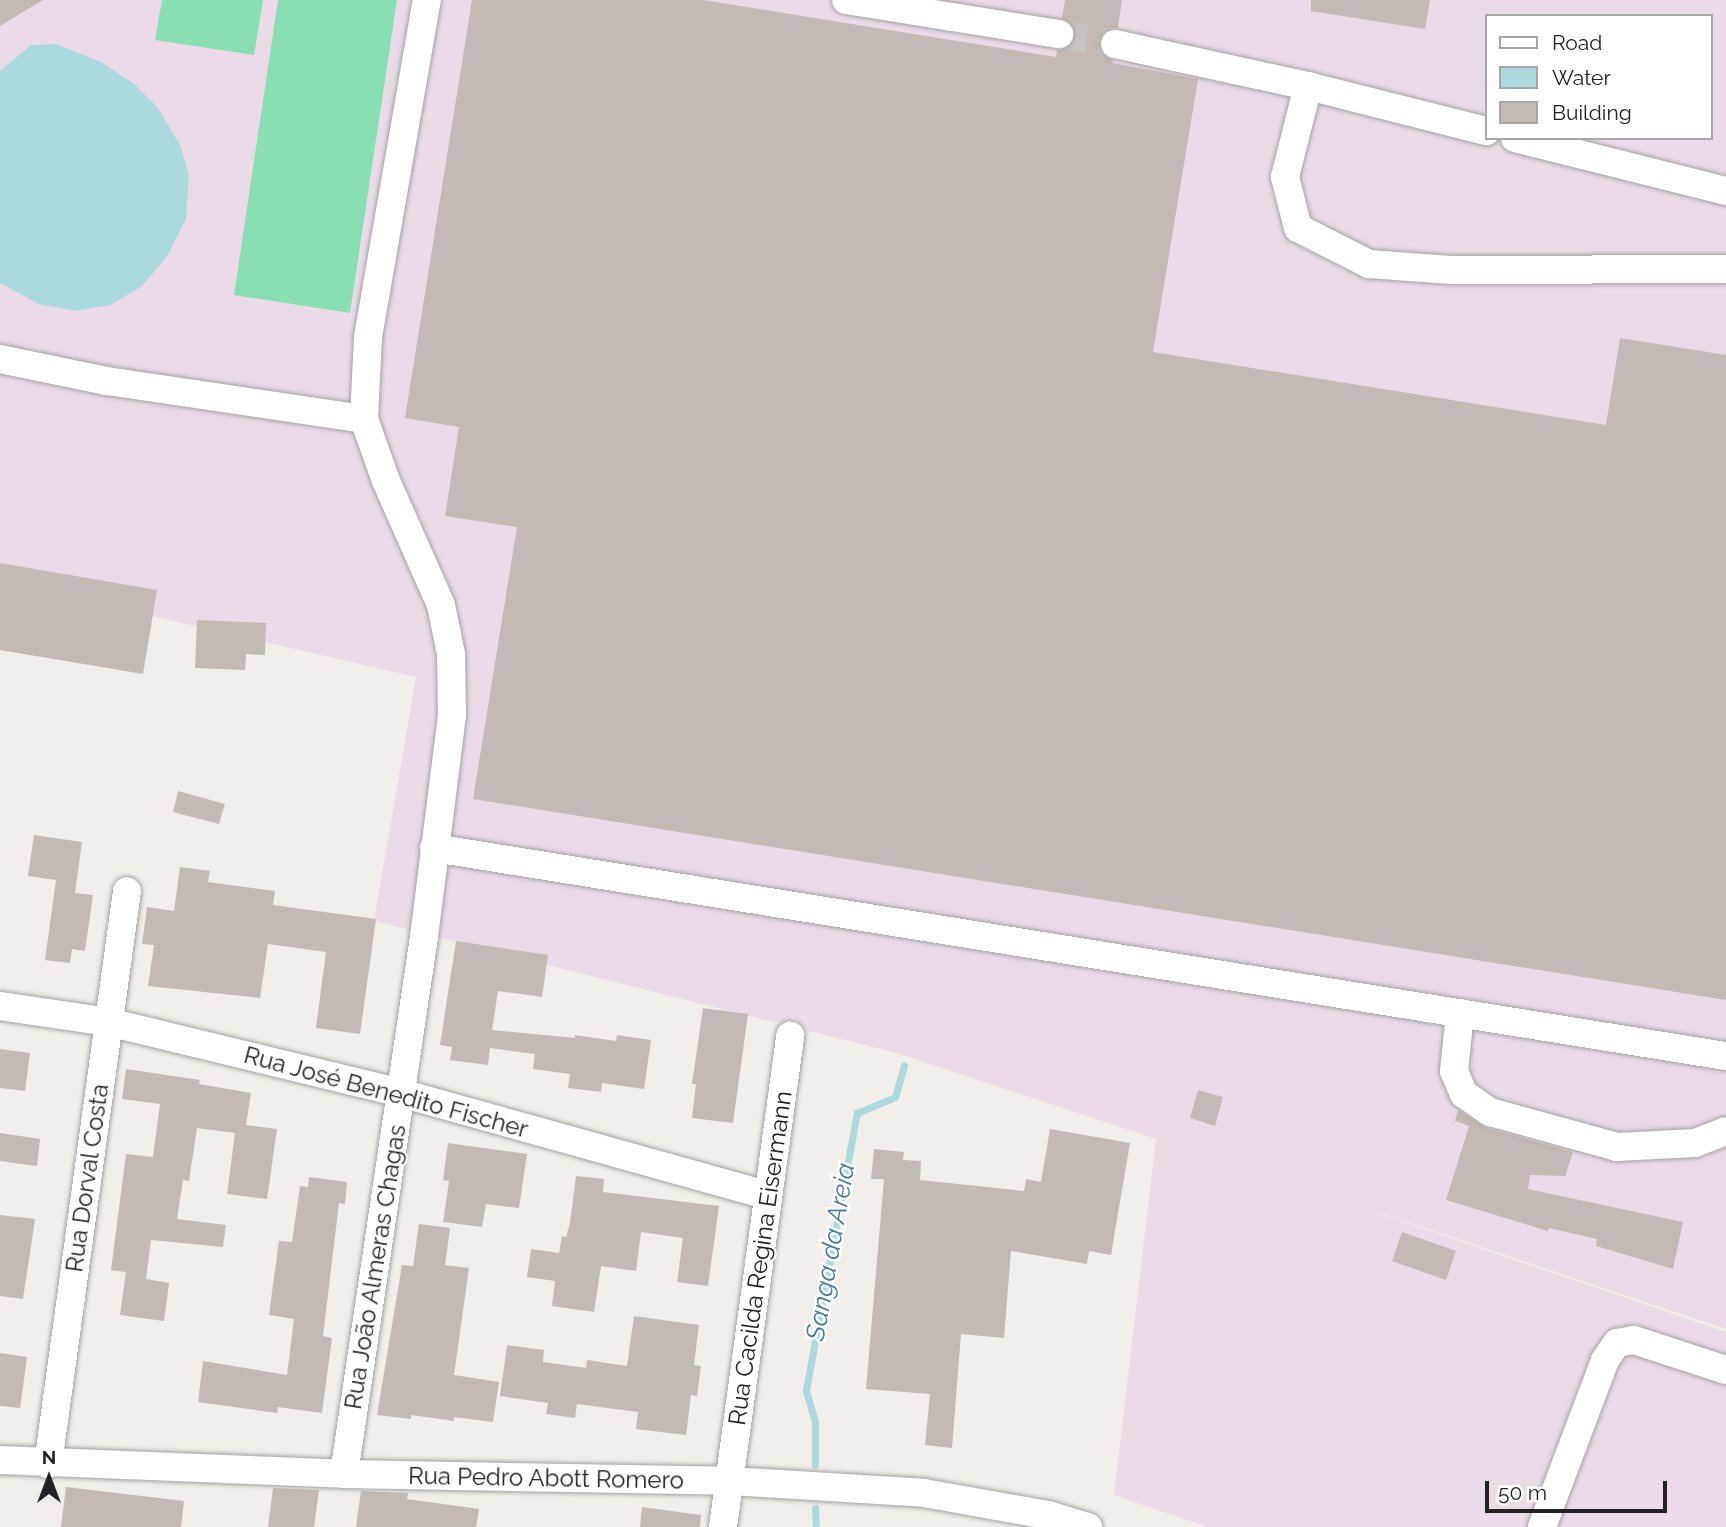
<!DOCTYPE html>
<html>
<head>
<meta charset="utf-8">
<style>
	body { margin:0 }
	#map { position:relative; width:1726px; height:1527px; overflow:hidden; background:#f2eee9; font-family:Raleway,sans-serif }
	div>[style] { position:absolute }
	.industrial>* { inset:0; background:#ebdbe9 }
	.pitch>* { inset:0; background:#88dfb3 }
	.water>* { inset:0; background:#aad9de }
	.stream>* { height:7px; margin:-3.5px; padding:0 3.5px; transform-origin:3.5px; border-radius:3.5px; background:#aad9de }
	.building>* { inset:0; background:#c3b9b5 }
	.minor-tunnel>* { height:28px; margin-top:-14px; transform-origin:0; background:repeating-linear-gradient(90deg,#c8c5c1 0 28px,transparent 0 42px) }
	.roads { filter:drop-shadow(0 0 2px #a3a3a3) drop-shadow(0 0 2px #a3a3a3) }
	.minor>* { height:28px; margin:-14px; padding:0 14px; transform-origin:14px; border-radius:14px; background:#fff }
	span { translate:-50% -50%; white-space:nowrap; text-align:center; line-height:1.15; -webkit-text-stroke:5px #fff; paint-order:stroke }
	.street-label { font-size:24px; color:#222 }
	.water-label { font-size:26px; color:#447a9a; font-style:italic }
	.legend { position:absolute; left:1485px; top:14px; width:228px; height:126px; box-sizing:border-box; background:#fff; border:2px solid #a7a7a7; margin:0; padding:9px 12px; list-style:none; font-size:21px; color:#222 }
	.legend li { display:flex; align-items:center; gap:14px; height:35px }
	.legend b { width:35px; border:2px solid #a7a7a7 }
	.north { position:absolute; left:14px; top:1443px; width:70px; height:70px; -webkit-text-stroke:5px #fff; paint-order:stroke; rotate:0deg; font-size:19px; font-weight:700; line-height:28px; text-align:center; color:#222 }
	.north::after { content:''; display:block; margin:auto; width:24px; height:32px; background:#222; clip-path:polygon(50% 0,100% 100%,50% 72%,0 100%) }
	.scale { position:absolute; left:1485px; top:1481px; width:182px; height:32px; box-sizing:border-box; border:4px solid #222; border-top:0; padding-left:9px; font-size:21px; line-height:24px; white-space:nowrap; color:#222; -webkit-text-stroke:5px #fff; paint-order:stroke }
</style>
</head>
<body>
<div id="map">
	<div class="industrial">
		<div style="clip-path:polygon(evenodd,0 0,1726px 0,1726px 1329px,1284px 1181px,1726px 1332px,1726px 1527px,1207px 1527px,1114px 1495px,1156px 1139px,900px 1054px,374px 921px,416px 677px,0 581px,0 0,1486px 16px,1710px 16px,1710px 138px,1486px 138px,1486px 16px)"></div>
	</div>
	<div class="pitch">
		<div style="clip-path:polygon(162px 0,263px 0,254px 55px,155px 40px)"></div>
		<div style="clip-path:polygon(278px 0,397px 0,350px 313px,234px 295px)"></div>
	</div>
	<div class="water">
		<div style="clip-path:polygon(56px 44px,101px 62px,134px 84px,158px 108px,180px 145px,189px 175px,186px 219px,166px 258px,141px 287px,110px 305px,75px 311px,39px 304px,0 283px,0 71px,31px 45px)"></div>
	</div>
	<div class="stream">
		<div style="left:815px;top:1465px;width:43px;rotate:-90deg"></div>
		<div style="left:815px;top:1422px;width:33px;rotate:-106deg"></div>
		<div style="left:806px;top:1390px;width:282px;rotate:-79.6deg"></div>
		<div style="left:857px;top:1113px;width:41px;rotate:-22.8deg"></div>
		<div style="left:895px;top:1097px;width:33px;rotate:-74deg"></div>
		<div style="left:815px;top:1508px;width:19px;rotate:87deg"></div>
	</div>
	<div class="building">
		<div style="clip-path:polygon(0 0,43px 0,0 26px)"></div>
		<div style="clip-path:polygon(472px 0,703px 0,1056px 57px,1057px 50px,1066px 49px,1075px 37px,1074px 27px,1062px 18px,1065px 0,1122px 0,1118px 28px,1109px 28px,1099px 40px,1103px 56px,1113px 60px,1112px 63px,1198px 79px,1153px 352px,1606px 425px,1620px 338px,1726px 355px,1726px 1000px,473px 799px,517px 527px,445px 516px,459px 427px,405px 418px)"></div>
		<div style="clip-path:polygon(1311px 0,1430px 0,1425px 29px,1311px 11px)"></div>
		<div style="clip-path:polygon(0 563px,157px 590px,143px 674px,0 650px)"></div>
		<div style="clip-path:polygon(197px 620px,266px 623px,265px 655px,246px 654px,245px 670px,195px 668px)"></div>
		<div style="clip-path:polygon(178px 791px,225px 804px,219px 824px,173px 812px)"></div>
		<div style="clip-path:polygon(34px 835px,82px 842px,75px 893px,93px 895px,85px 951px,72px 949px,70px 963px,45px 960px,56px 880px,28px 876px)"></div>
		<div style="clip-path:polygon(180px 867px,210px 871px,208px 882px,275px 891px,273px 905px,376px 919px,360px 1034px,316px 1028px,326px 952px,268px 944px,260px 998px,148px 986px,154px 945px,142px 944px,147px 907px,174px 911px)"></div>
		<div style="clip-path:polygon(456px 941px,548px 955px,542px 997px,498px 991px,492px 1030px,575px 1038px,575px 1035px,616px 1041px,617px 1035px,651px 1040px,644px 1089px,602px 1083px,601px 1092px,568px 1088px,570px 1074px,533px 1069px,535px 1054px,490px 1048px,488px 1065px,450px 1060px,452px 1047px,440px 1045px)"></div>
		<div style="clip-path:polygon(703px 1008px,748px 1014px,733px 1123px,692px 1118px,696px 1084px,692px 1084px)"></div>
		<div style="clip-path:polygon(0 1049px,30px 1053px,25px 1091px,0 1088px)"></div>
		<div style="clip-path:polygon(126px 1069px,200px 1080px,199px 1084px,251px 1093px,246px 1125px,277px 1129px,267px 1199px,227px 1194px,235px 1133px,197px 1128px,189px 1181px,183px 1180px,177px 1219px,226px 1225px,223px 1247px,151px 1240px,146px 1279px,169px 1283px,164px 1321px,120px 1315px,126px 1272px,111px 1270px,126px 1154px,153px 1157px,160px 1104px,122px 1099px)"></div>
		<div style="clip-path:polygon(1198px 1090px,1223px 1097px,1215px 1126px,1190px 1118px)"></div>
		<div style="clip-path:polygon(1458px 1110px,1486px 1128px,1573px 1152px,1565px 1176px,1530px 1175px,1528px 1189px,1683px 1222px,1673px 1269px,1596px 1246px,1597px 1239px,1549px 1228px,1548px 1231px,1446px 1200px,1469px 1126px,1455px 1121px)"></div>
		<div style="clip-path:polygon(1050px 1129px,1130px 1143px,1111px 1255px,1089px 1251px,1087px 1264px,1011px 1251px,1004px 1338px,961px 1334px,952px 1448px,925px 1445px,930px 1394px,866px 1389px,884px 1179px,871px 1179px,874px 1149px,904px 1152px,903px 1160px,921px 1161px,920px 1180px,1024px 1191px,1026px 1179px,1041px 1182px)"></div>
		<div style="clip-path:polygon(0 1133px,40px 1139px,37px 1166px,0 1161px)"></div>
		<div style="clip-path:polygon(448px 1143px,527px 1154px,519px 1208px,486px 1204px,482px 1227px,443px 1222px,449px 1181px,443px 1180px)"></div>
		<div style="clip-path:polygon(576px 1176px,604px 1179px,603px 1192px,719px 1206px,708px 1286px,677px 1282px,683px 1238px,641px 1232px,636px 1271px,601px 1266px,594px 1312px,552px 1306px,555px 1281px,527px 1277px,531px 1249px,559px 1253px,562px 1236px,566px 1237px,570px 1223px)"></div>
		<div style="clip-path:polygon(309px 1177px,347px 1182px,345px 1204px,339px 1203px,323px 1336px,332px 1338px,322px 1413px,278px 1407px,277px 1413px,198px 1402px,203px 1361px,287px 1375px,294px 1319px,269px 1315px,279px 1241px,292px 1242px,300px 1186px,308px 1187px)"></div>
		<div style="clip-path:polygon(0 1215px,35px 1219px,23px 1299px,0 1296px)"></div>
		<div style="clip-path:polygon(419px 1224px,450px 1228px,445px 1265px,469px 1268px,454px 1375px,499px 1382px,493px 1422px,454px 1417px,454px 1421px,411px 1415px,411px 1419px,377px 1415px,402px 1265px,413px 1266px)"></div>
		<div style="clip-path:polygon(1402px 1232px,1456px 1251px,1446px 1280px,1392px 1261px)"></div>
		<div style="clip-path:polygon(634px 1316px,699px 1325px,694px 1365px,701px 1366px,697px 1396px,691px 1395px,686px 1435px,636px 1429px,638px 1412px,577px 1404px,575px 1418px,546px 1414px,548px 1403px,500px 1396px,507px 1345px,544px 1350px,543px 1362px,586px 1368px,587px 1360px,627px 1366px)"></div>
		<div style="clip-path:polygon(0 1353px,27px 1357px,20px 1408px,0 1406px)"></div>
		<div style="clip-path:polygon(66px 1487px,184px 1501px,181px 1527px,61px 1527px)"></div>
		<div style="clip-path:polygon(273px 1488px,319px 1490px,314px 1527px,268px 1527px)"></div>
		<div style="clip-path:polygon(361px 1491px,408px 1493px,407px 1499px,479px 1509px,476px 1527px,356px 1527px)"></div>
		<div style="clip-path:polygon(642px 1507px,701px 1515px,700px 1527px,640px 1527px)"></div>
	</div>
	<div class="minor-tunnel">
		<div style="left:1059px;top:34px;width:57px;rotate:10.1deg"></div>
	</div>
	<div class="roads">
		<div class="minor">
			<div style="left:846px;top:0;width:216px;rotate:9.1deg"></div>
			<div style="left:1115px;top:44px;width:198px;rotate:12.3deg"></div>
			<div style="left:1308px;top:86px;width:184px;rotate:14.2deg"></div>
			<div style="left:1308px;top:86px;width:94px;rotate:104.2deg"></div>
			<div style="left:1285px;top:177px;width:53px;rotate:75.7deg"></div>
			<div style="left:1298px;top:228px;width:80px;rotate:26.9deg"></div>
			<div style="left:1369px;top:264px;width:82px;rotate:4.2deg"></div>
			<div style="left:1451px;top:270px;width:275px;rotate:-0.2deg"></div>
			<div style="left:1515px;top:138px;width:218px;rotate:14.1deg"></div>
			<div style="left:0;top:359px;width:109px;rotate:11.6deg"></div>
			<div style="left:107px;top:381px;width:260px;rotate:8.4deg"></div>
			<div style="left:434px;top:848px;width:1309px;rotate:9.15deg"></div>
			<div style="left:0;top:1006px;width:109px;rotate:8.4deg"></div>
			<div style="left:108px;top:1022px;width:301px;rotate:13.6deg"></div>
			<div style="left:401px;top:1093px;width:380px;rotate:15.6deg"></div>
			<div style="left:1460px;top:1013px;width:58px;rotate:95.9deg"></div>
			<div style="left:1454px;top:1071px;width:25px;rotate:67deg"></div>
			<div style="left:1464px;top:1094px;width:32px;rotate:35deg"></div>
			<div style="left:1490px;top:1112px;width:132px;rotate:15.4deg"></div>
			<div style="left:1617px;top:1147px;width:78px;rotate:-2.9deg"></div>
			<div style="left:1695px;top:1143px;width:33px;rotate:-21deg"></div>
			<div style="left:0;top:1460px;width:344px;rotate:2.3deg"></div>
			<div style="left:344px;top:1474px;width:386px;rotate:1deg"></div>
			<div style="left:730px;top:1481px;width:194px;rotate:3.5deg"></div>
			<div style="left:924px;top:1493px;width:126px;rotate:10.1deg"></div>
			<div style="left:1048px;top:1515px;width:42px;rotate:16.7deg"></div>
			<div style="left:48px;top:1464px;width:578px;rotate:-82.15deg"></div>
			<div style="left:344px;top:1474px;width:543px;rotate:-81.53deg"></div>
			<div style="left:424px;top:937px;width:224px;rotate:-82.8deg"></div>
			<div style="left:452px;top:715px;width:61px;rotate:-90.9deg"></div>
			<div style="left:451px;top:654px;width:50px;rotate:-101.5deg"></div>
			<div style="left:441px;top:605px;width:136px;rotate:-113.9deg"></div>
			<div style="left:386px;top:481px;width:66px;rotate:-109.5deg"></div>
			<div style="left:364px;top:419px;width:82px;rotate:-87.2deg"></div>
			<div style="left:368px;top:337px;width:342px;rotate:-80.1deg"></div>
			<div style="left:723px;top:1527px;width:496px;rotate:-82.2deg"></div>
			<div style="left:1542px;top:1527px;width:178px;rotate:-69.3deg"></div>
			<div style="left:1605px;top:1360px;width:21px;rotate:-55deg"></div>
			<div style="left:1617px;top:1343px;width:17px;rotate:-10deg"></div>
			<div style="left:1634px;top:1340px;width:97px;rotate:18.1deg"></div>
		</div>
	</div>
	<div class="street-label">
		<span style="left:386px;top:1092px;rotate:15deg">Rua José Benedito Fischer</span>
		<span style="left:87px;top:1178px;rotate:-82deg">Rua Dorval Costa</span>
		<span style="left:760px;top:1258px;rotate:-82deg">Rua Cacilda Regina Eisermann</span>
		<span style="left:375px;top:1267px;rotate:-81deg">Rua João Almeras Chagas</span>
		<span style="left:546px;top:1478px;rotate:1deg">Rua Pedro Abott Romero</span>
	</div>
	<div class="water-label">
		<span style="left:831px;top:1252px;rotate:-80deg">Sanga da Areia</span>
	</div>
	<ul class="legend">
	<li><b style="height:9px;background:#fff"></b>Road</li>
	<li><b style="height:19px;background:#aad9de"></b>Water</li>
	<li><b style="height:19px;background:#c3b9b5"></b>Building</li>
	</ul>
	<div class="north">N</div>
	<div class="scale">50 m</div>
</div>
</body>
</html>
